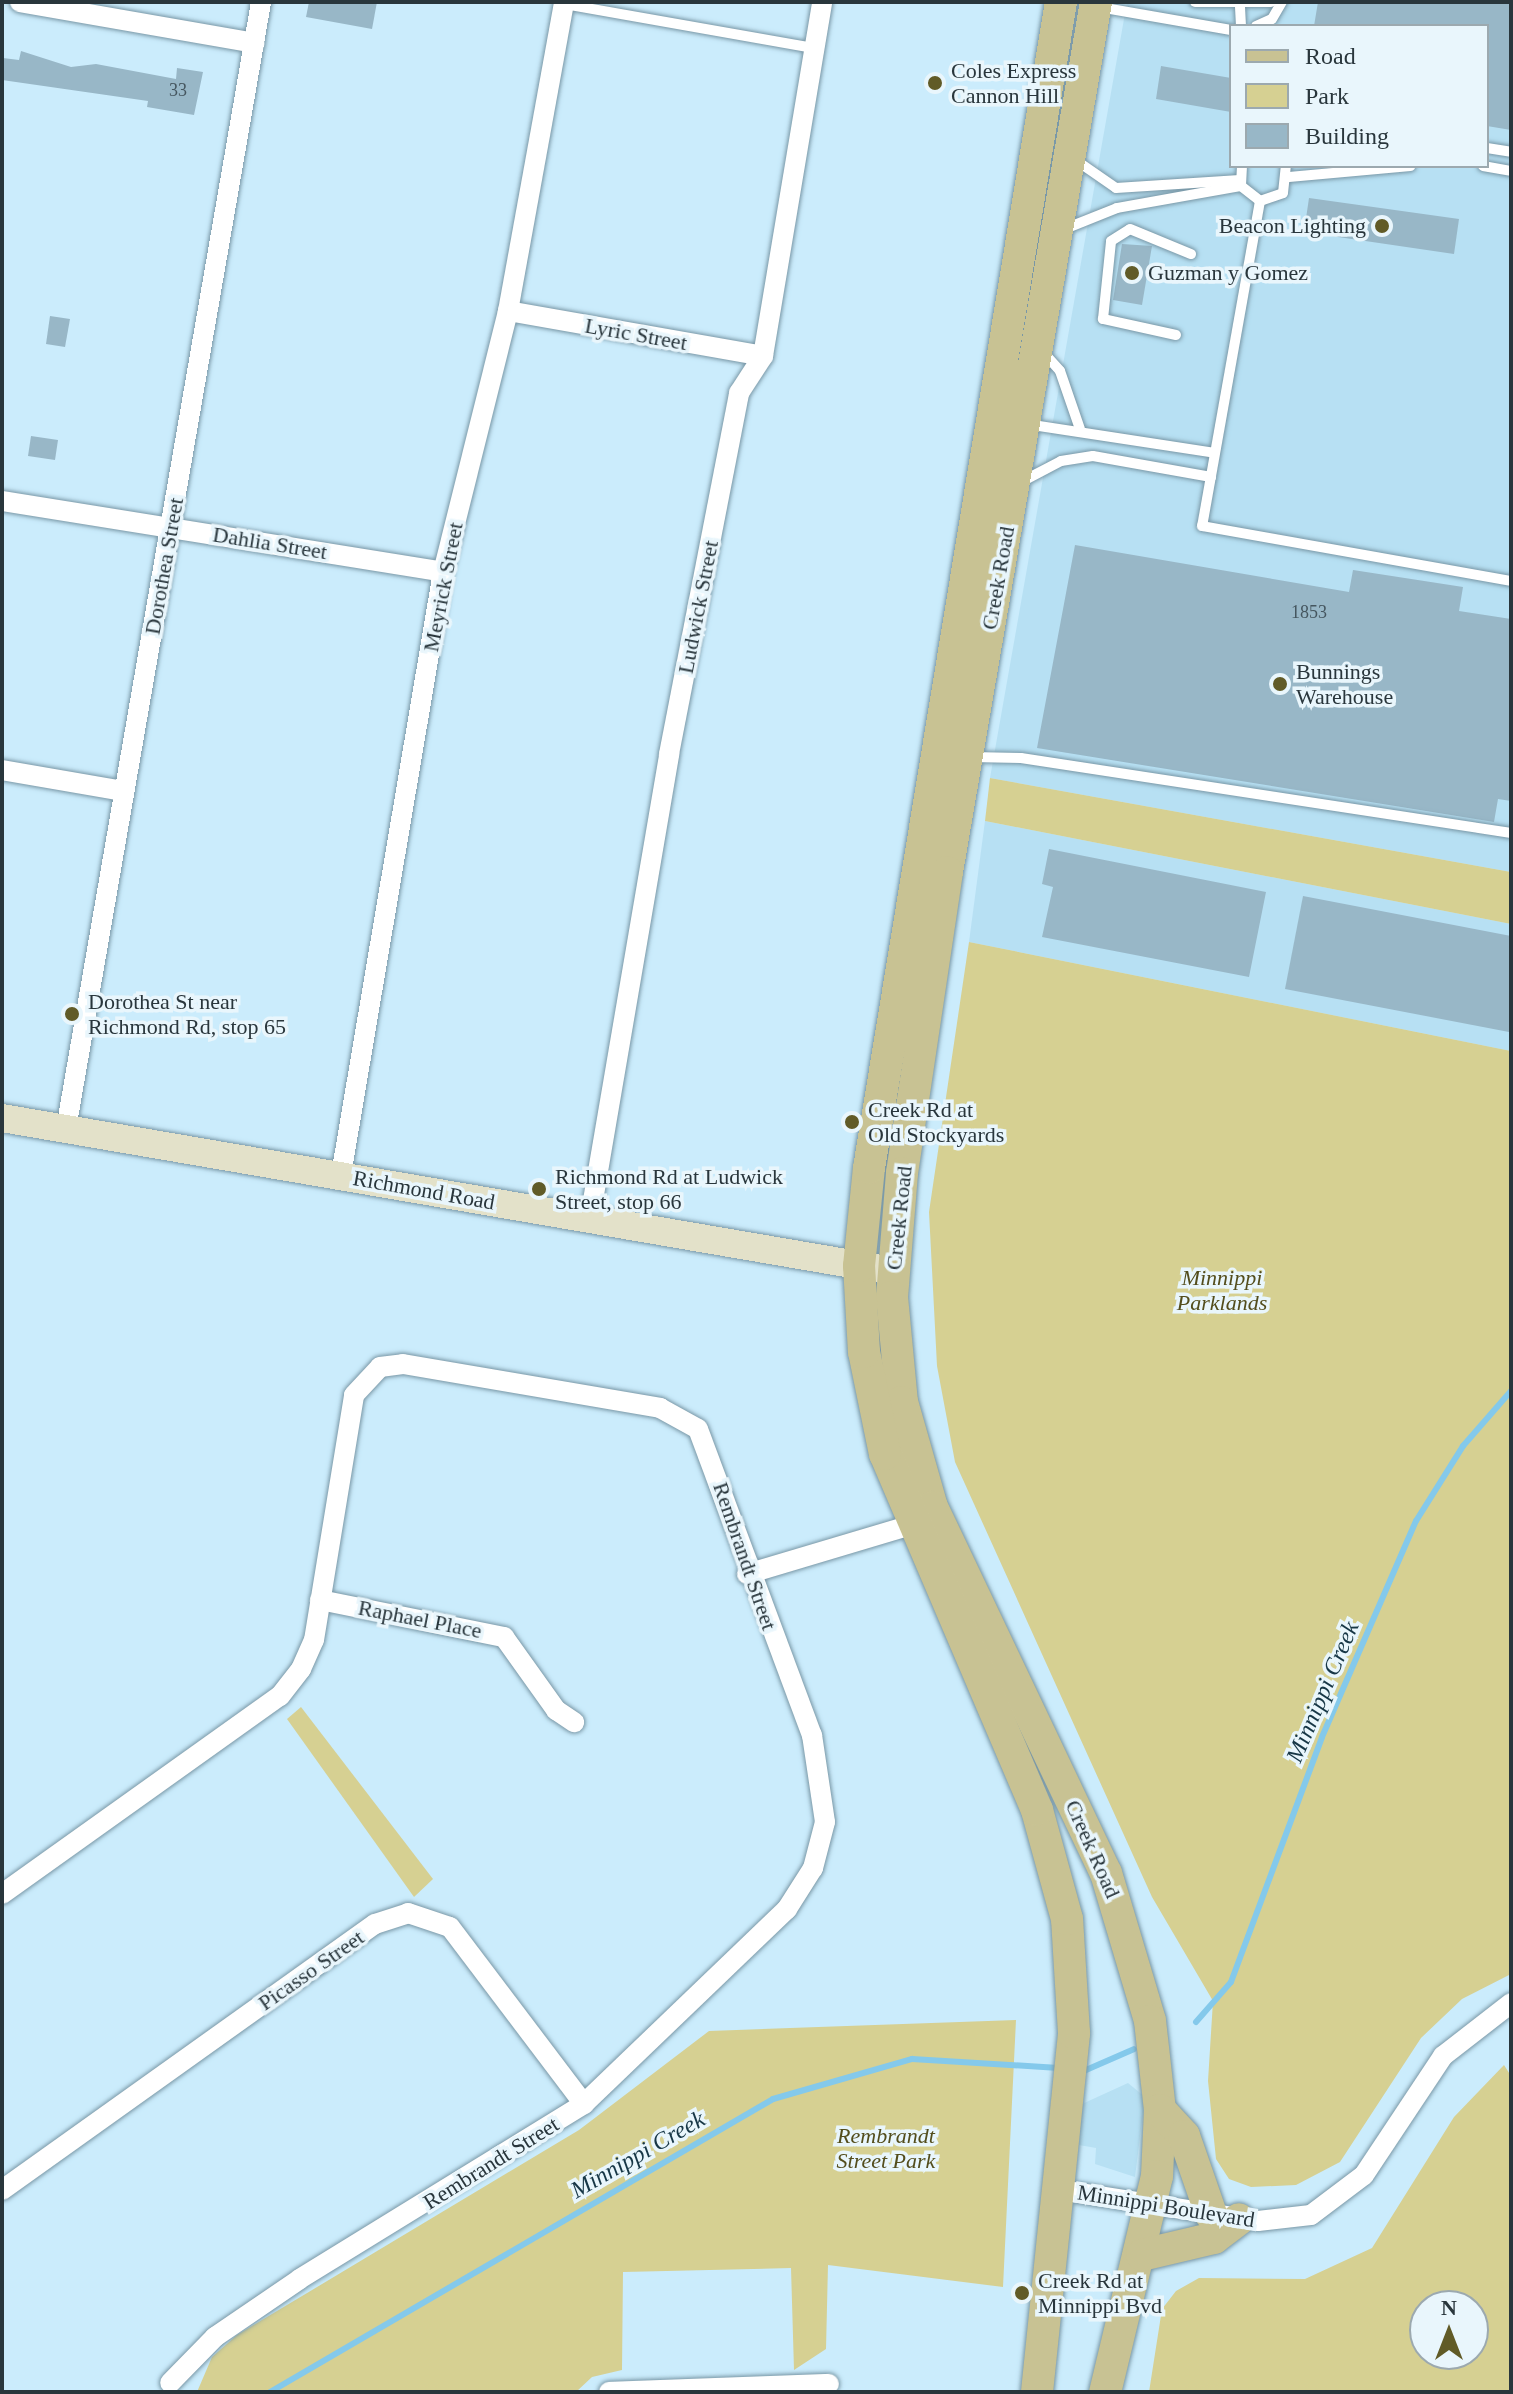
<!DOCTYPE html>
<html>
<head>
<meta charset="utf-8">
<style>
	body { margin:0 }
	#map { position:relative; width:1513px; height:2394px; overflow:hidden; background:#cbecfc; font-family:"Times New Roman",serif }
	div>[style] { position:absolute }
	.built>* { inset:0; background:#b7e0f3 }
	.green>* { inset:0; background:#d6d092 }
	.stream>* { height:6px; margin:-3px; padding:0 3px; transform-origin:3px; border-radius:3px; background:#84c9eb }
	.building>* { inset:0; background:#98b7c7 }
	.roads { filter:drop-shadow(0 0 2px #7997a6) drop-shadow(0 0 2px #7997a6) }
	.lane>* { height:10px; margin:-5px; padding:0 5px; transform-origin:5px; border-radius:5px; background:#fff }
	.street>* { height:20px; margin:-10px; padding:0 10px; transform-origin:10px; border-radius:10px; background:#fff }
	.secondary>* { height:28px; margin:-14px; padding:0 14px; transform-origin:14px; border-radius:14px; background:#e3e1c9 }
	.primary>* { height:32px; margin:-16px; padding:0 16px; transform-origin:16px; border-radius:16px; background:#c8c293 }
	.dots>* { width:22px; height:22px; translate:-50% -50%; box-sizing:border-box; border:4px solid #e9f6fc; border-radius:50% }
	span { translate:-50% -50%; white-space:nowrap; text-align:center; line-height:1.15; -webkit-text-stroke:7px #e9f6fc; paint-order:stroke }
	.number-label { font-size:18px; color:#45565f }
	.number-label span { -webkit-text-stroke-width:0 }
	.poi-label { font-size:22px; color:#29363c }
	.left { translate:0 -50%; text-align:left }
	.right { translate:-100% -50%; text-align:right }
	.street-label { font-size:22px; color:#29363c }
	.park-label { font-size:22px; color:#534d1c; font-style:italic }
	.water-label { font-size:24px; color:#173746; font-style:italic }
	.frame { position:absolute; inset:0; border:4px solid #29363c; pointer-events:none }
	.legend { position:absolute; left:1229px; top:24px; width:260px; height:144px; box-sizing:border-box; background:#e9f6fc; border:2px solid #9ca9af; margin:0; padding:10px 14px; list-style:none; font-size:24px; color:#29363c }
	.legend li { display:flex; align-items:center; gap:16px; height:40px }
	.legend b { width:40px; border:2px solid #9ca9af }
	.north { position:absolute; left:1409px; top:2290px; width:80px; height:80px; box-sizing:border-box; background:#e9f6fc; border:2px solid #9ca9af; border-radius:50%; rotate:0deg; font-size:22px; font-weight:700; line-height:32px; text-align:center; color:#29363c }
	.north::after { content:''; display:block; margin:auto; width:28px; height:36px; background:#615b27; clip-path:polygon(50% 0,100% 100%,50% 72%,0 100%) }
</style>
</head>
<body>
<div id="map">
	<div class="built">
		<div style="clip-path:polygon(evenodd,1127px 2px,1511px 2px,1511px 872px,990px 778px,1127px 2px,1231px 26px,1487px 26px,1487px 166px,1231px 166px,1231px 26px)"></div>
		<div style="clip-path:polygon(985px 821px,1511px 924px,1511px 1051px,969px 942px)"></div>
		<div style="clip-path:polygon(1128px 2083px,1145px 2097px,1135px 2177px,1095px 2164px,1096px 2148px,1079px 2145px,1082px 2104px)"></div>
	</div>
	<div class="green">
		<div style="clip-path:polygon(990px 778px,1511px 872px,1511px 924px,985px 821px)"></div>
		<div style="clip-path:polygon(969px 942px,1511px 1051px,1511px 1974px,1462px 1999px,1421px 2038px,1340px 2162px,1296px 2185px,1251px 2187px,1229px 2179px,1216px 2159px,1208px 2081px,1213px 2001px,1152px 1897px,955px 1462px,937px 1366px,929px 1212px)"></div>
		<div style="clip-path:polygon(301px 1707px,433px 1879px,414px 1897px,287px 1719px)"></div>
		<div style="clip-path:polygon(1016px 2020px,1003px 2287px,828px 2265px,826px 2349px,794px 2370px,791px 2268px,623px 2272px,622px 2370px,592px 2377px,576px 2392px,197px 2392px,212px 2357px,237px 2335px,579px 2130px,709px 2031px)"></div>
		<div style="clip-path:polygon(evenodd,1504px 2065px,1511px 2076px,1511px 2392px,1149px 2392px,1162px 2309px,1176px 2291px,1199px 2278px,1305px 2279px,1372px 2248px,1454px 2117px,1504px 2065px,1473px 2306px,1473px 2354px,1425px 2354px,1425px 2306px,1473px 2306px)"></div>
	</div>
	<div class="stream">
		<div style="left:1196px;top:2022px;width:53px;rotate:-48.8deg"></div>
		<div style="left:1231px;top:1982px;width:261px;rotate:-69.6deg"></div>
		<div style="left:1322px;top:1737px;width:236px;rotate:-66.5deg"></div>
		<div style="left:1416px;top:1521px;width:89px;rotate:-57.9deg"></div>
		<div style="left:1463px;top:1446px;width:73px;rotate:-48.9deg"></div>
		<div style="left:1086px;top:2070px;width:52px;rotate:-23.6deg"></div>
		<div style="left:270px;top:2392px;width:582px;rotate:-30.22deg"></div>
		<div style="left:773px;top:2099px;width:145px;rotate:-16.1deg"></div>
		<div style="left:912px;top:2059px;width:147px;rotate:3.5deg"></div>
	</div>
	<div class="building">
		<div style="clip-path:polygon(309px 2px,377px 2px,372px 29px,306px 17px)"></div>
		<div style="clip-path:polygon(1318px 2px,1511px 2px,1511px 130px,1487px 126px,1487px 26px,1314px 26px)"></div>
		<div style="clip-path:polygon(21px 51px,71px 67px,96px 64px,176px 79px,177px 68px,203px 72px,194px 115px,147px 107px,148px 101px,2px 80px,3px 58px,19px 60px)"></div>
		<div style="clip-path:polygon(1161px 66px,1231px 78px,1231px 112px,1156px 99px)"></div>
		<div style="clip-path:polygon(1309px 198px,1459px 219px,1454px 254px,1304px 232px)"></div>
		<div style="clip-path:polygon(1122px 244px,1152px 246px,1142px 305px,1113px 300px)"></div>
		<div style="clip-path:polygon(50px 316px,70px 319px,65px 347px,46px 344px)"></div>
		<div style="clip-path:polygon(31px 436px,58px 440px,55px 460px,28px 456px)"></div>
		<div style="clip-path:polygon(1075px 545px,1349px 592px,1353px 570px,1463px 587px,1459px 611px,1511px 619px,1511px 801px,1498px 799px,1494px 822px,1037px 748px)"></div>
		<div style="clip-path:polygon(1049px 849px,1266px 892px,1249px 977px,1042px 937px,1053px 887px,1042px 884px)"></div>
		<div style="clip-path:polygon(1303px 896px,1511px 936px,1509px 1032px,1285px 989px)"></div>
	</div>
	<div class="roads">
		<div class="lane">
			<div style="left:1195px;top:2px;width:76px"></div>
			<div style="left:564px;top:4px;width:254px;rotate:10deg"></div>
			<div style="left:1099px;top:7px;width:134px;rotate:9.9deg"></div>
			<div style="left:1240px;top:7px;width:19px;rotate:87deg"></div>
			<div style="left:1256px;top:26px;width:17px;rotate:-24deg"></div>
			<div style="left:1272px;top:19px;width:20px;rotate:-60deg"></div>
			<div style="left:1487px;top:148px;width:24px;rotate:9deg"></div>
			<div style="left:1077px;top:161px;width:47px;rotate:34.7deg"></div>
			<div style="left:1116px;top:188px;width:124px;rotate:-3.7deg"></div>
			<div style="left:1242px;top:166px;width:20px;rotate:93deg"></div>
			<div style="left:1241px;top:186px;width:24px;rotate:38deg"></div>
			<div style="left:1260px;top:201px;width:24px;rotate:-19deg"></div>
			<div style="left:1283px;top:193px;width:27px;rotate:-84deg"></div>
			<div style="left:1483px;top:166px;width:28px;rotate:10deg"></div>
			<div style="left:1289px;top:177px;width:122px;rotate:-5.2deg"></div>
			<div style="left:1260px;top:201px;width:330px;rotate:100.1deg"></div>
			<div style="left:1202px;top:526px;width:314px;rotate:10.1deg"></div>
			<div style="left:1062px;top:230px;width:59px;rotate:-21.8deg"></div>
			<div style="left:1117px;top:208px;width:126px;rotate:-10.1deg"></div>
			<div style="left:1176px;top:335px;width:75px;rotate:-167.6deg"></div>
			<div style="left:1103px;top:319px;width:78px;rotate:-84.1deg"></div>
			<div style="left:1111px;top:241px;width:22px;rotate:-32deg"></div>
			<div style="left:1130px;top:229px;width:66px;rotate:22.3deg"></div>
			<div style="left:1044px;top:353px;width:24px;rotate:48deg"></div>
			<div style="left:1060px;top:371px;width:61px;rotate:71deg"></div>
			<div style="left:1026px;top:424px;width:191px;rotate:8.7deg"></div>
			<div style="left:1021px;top:482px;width:45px;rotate:-27.7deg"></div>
			<div style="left:1061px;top:461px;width:32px;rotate:-9deg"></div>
			<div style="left:1093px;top:456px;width:120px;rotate:10.1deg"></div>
			<div style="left:971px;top:757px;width:50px;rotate:1.1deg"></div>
			<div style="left:1021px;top:758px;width:496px;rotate:8.7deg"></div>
		</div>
		<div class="street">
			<div style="left:20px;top:2px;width:238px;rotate:9.9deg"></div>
			<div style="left:508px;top:311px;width:259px;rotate:10deg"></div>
			<div style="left:2px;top:501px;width:447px;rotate:9.1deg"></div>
			<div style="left:2px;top:770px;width:124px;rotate:9.8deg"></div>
			<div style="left:66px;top:1129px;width:1144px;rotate:-80.18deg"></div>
			<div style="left:341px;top:1175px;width:612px;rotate:-80.4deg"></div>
			<div style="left:443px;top:572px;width:269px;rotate:-76deg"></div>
			<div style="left:508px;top:311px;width:314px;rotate:-79.7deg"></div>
			<div style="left:590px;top:1218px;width:471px;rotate:-80.3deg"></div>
			<div style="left:669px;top:754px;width:368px;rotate:-79deg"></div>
			<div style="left:739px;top:393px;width:44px;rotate:-57deg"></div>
			<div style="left:763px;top:356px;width:359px;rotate:-80.5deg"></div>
			<div style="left:747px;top:1574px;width:171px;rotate:-16.6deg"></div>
			<div style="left:320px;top:1600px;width:188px;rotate:11.4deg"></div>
			<div style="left:504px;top:1637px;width:90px;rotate:54.5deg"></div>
			<div style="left:556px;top:1710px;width:22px;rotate:34deg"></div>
			<div style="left:2px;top:1894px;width:341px;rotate:-35.5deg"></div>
			<div style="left:280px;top:1696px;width:34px;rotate:-52deg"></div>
			<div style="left:301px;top:1669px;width:32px;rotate:-66deg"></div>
			<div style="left:314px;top:1640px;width:248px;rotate:-80.7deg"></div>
			<div style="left:354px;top:1395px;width:38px;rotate:-47deg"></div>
			<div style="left:380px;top:1367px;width:23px;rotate:-7deg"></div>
			<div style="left:403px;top:1364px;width:261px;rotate:9.7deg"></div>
			<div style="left:660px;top:1408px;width:43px;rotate:28.9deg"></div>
			<div style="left:698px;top:1429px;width:327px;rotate:69.6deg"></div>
			<div style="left:812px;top:1735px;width:88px;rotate:81.5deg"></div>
			<div style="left:825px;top:1822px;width:48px;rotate:104.6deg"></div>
			<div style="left:813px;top:1868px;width:49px;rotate:122.4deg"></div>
			<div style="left:787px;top:1909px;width:281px;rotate:136.2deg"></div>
			<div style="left:584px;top:2104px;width:334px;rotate:148.4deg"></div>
			<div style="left:300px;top:2279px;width:103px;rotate:145.7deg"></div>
			<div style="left:215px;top:2337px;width:64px;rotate:134.4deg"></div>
			<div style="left:2px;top:2190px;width:458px;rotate:-35.5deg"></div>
			<div style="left:375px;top:1924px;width:35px;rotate:-18deg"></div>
			<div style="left:408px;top:1913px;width:44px;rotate:18.4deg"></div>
			<div style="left:450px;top:1927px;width:222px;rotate:52.9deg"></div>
			<div style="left:1060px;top:2190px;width:200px;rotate:8.9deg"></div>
			<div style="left:1258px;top:2221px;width:53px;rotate:-6.5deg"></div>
			<div style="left:1311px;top:2215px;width:66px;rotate:-37deg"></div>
			<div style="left:1364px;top:2175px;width:143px;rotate:-56.4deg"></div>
			<div style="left:1443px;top:2056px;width:86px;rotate:-37.9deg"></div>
			<div style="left:609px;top:2392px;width:220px;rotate:-2.1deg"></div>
		</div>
		<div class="secondary">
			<div style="left:2px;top:1118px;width:903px;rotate:9.75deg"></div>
		</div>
		<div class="primary">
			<div style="left:1096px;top:2px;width:883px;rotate:99.72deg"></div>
			<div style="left:947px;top:872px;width:304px;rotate:98.5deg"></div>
			<div style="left:902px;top:1173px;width:124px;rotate:94.6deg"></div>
			<div style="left:892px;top:1297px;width:105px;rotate:84.6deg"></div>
			<div style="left:902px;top:1402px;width:109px;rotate:74.1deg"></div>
			<div style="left:932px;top:1507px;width:405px;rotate:64.6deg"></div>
			<div style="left:1106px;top:1873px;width:154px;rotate:73.4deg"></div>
			<div style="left:1150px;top:2021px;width:90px;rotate:83.6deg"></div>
			<div style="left:1160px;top:2110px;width:66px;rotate:92.6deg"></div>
			<div style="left:1157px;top:2176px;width:222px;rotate:103.5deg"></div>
			<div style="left:1160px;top:2110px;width:35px;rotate:47deg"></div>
			<div style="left:1184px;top:2136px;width:83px;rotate:70.9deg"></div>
			<div style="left:1142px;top:2255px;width:74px;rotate:-13.3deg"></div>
			<div style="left:1214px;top:2238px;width:31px;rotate:-37deg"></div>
			<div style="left:1037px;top:2392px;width:361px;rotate:-84.1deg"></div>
			<div style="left:1074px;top:2033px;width:114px;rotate:-93.5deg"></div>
			<div style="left:1067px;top:1919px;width:113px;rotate:-105.4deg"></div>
			<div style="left:1037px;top:1810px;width:387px;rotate:-113.1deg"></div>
			<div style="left:885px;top:1454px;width:104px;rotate:-101.6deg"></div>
			<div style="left:864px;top:1352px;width:86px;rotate:-93.3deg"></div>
			<div style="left:859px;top:1266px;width:99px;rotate:-84.2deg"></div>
			<div style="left:869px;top:1168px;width:1182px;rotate:-80.65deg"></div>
		</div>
	</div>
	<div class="dots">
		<div style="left:935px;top:83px;background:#615b27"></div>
		<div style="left:1382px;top:226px;background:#615b27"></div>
		<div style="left:1132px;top:273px;background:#615b27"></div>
		<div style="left:1280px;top:684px;background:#615b27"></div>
		<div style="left:72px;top:1014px;background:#615b27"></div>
		<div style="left:852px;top:1122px;background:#615b27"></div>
		<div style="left:539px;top:1189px;background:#615b27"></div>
		<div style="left:1022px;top:2293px;background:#615b27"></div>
	</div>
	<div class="number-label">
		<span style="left:178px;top:90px">33</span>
		<span style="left:1309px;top:612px">1853</span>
	</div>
	<div class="poi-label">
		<span class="left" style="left:951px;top:83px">Coles Express<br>Cannon Hill</span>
		<span class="right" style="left:1366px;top:226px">Beacon Lighting</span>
		<span class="left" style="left:1148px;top:273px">Guzman y Gomez</span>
		<span class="left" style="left:1296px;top:684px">Bunnings<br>Warehouse</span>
		<span class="left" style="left:88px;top:1014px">Dorothea St near<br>Richmond Rd, stop 65</span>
		<span class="left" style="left:868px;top:1122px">Creek Rd at<br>Old Stockyards</span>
		<span class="left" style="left:555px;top:1189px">Richmond Rd at Ludwick<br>Street, stop 66</span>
		<span class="left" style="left:1038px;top:2293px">Creek Rd at<br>Minnippi Bvd</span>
	</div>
	<div class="street-label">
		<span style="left:636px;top:334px;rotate:10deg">Lyric Street</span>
		<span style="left:270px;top:543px;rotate:9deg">Dahlia Street</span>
		<span style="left:164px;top:566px;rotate:-80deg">Dorothea Street</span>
		<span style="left:998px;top:578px;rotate:-80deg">Creek Road</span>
		<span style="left:443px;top:587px;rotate:-79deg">Meyrick Street</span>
		<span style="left:698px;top:607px;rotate:-79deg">Ludwick Street</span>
		<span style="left:424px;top:1190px;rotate:10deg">Richmond Road</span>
		<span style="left:899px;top:1218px;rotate:-84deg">Creek Road</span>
		<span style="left:745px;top:1556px;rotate:71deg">Rembrandt Street</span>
		<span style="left:420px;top:1619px;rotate:11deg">Raphael Place</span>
		<span style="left:1093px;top:1849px;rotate:66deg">Creek Road</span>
		<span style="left:311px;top:1970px;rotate:-35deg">Picasso Street</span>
		<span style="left:491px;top:2163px;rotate:-32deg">Rembrandt Street</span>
		<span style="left:1166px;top:2206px;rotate:9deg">Minnippi Boulevard</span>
	</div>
	<div class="park-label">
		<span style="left:1222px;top:1290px">Minnippi<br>Parklands</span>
		<span style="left:886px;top:2148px">Rembrandt<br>Street Park</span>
	</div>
	<div class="water-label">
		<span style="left:1323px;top:1692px;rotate:-67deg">Minnippi Creek</span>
		<span style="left:638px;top:2155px;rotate:-30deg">Minnippi Creek</span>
	</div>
	<div class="frame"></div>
	<ul class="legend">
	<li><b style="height:10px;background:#c8c293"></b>Road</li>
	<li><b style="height:22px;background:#d6d092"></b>Park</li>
	<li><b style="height:22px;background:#98b7c7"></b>Building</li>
	</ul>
	<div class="north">N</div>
</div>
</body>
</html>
